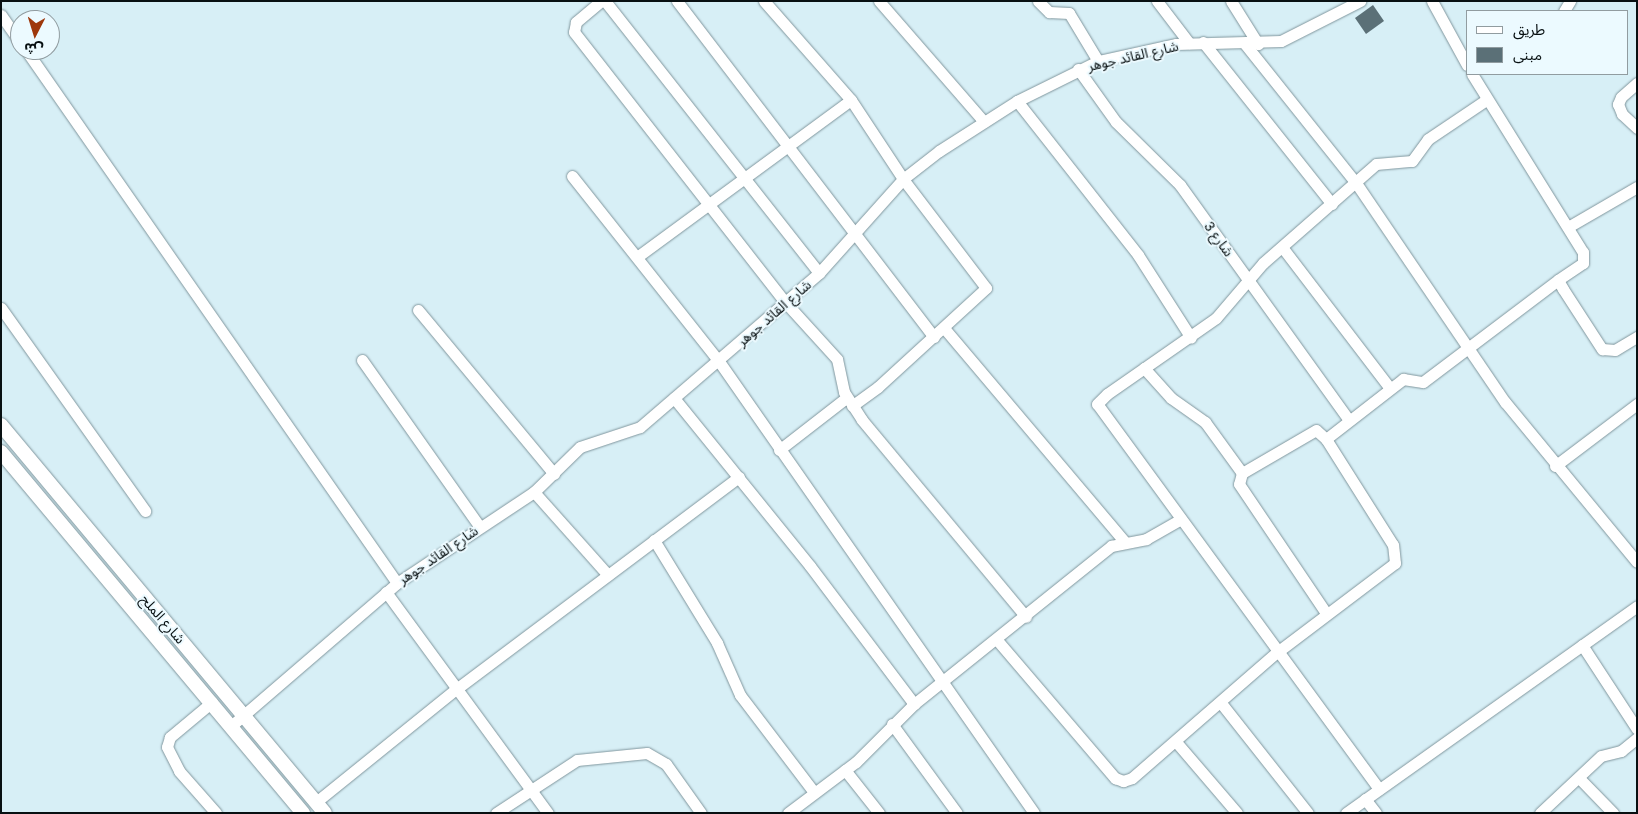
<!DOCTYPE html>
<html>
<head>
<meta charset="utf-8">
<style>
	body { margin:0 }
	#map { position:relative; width:1638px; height:814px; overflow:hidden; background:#d7eff6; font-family:Arial,"Noto Sans Arabic",sans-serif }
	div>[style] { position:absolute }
	.building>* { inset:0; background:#5b7077 }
	.roads { filter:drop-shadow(0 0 1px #80969d) drop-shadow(0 0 1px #80969d) }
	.minor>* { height:11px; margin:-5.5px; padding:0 5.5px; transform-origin:5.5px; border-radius:5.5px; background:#fff }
	.tertiary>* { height:14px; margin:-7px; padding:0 7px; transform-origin:7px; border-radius:7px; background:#fff }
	span { translate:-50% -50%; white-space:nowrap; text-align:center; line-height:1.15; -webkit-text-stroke:4px #ecfaff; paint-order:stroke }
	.street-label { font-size:14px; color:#081012 }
	.frame { position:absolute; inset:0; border:2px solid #081012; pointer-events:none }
	.legend { position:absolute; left:1466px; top:10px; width:162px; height:65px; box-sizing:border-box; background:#ecfaff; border:1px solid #919ca0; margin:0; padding:6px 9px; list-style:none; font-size:15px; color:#081012 }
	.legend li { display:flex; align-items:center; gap:10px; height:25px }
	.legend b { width:25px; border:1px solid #919ca0 }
	.north { position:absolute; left:10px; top:10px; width:50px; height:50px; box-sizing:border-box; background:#ecfaff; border:1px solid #919ca0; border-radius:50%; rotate:185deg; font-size:14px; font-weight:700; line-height:20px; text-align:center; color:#081012 }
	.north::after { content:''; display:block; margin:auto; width:18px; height:22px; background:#9e380c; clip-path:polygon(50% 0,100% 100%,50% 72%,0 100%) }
</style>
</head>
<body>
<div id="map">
	<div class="building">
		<div style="clip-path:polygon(1373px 5px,1384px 21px,1366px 34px,1355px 18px)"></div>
	</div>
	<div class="roads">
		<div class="minor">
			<div style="left:601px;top:1px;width:33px;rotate:140deg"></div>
			<div style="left:576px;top:22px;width:10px;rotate:101deg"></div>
			<div style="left:574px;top:32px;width:344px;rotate:52deg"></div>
			<div style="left:786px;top:303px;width:76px;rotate:47.7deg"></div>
			<div style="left:837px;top:359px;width:34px;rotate:78deg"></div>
			<div style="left:844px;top:392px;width:33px;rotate:57deg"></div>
			<div style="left:862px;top:420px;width:256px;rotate:50.2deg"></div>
			<div style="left:605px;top:1px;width:346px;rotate:51.8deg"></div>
			<div style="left:677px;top:1px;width:423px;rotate:52.6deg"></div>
			<div style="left:764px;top:1px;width:132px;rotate:48.7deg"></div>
			<div style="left:851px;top:100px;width:95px;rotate:56.6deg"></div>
			<div style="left:903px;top:179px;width:137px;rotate:52.7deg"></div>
			<div style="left:986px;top:288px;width:147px;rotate:137.5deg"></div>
			<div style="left:878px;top:387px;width:32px;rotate:144deg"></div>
			<div style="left:879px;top:1px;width:160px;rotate:49deg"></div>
			<div style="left:1038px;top:1px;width:16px;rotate:45deg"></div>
			<div style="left:1049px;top:12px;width:20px;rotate:3deg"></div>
			<div style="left:1069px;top:13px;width:56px;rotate:58.9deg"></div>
			<div style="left:1157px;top:1px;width:53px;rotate:52.7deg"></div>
			<div style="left:1231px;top:1px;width:51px;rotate:57.9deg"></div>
			<div style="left:1432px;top:1px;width:73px;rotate:61.3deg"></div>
			<div style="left:1564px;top:11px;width:12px;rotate:-59deg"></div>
			<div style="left:1px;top:15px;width:33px;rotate:55deg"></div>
			<div style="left:1203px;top:42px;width:207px;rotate:51.5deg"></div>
			<div style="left:1245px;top:44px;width:178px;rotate:51.4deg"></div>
			<div style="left:1356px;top:183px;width:265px;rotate:55.8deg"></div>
			<div style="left:1505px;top:402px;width:207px;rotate:50.5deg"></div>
			<div style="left:26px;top:50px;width:649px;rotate:55.16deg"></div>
			<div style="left:1078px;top:69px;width:65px;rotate:54.4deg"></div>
			<div style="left:1116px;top:122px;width:90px;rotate:44.5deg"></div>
			<div style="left:1180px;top:185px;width:288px;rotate:54.3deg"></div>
			<div style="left:1472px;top:74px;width:210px;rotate:58.1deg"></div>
			<div style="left:1583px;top:252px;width:11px;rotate:90deg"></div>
			<div style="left:1583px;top:263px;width:30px;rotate:146deg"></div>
			<div style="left:1558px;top:280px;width:10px;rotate:61deg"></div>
			<div style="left:1563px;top:289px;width:72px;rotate:57deg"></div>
			<div style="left:1602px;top:349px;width:13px;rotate:4deg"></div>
			<div style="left:1615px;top:350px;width:26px;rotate:-31deg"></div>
			<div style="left:1637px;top:83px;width:21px;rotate:139deg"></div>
			<div style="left:1621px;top:97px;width:8px;rotate:113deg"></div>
			<div style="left:1618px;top:104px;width:11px;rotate:68deg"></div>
			<div style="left:1622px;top:114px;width:21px;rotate:43deg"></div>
			<div style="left:1017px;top:101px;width:196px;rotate:51.8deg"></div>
			<div style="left:1138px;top:255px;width:98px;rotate:57.4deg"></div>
			<div style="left:572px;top:176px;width:235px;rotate:51.6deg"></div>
			<div style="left:718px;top:360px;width:552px;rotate:55.1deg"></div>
			<div style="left:1568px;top:227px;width:80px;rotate:-30.1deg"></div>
			<div style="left:1282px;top:247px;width:176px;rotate:52.6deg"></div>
			<div style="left:637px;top:257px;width:265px;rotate:-36.3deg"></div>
			<div style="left:1px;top:308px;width:249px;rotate:54.6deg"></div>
			<div style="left:418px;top:310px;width:213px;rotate:50.3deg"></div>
			<div style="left:944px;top:328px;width:280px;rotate:49.8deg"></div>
			<div style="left:362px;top:360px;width:204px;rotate:54.8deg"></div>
			<div style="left:1144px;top:368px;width:40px;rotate:48deg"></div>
			<div style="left:1171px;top:398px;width:42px;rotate:35.2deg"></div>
			<div style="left:1205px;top:422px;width:63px;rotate:54deg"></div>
			<div style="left:674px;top:398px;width:216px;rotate:51deg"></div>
			<div style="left:810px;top:566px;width:173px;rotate:53deg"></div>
			<div style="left:1326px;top:439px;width:98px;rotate:-37.9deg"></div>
			<div style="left:1403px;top:379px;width:20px;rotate:9deg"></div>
			<div style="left:1423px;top:382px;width:169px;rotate:-37.1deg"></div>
			<div style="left:779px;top:450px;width:85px;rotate:-37.8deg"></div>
			<div style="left:1555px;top:466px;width:103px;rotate:-37.1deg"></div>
			<div style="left:534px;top:492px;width:111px;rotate:48.3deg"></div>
			<div style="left:654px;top:540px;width:121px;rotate:58.5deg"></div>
			<div style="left:717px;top:643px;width:57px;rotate:66.1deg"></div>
			<div style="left:740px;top:695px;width:122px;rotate:52.7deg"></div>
			<div style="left:386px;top:592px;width:274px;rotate:53.8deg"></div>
			<div style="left:997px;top:640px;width:182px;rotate:49.5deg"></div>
			<div style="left:1115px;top:778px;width:9px;rotate:21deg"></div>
			<div style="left:1123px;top:781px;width:9px;rotate:-18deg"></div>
			<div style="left:1132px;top:778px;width:191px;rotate:-41deg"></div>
			<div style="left:1276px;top:653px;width:149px;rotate:-37.1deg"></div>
			<div style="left:1395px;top:563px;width:18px;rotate:-96deg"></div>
			<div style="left:1393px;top:545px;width:125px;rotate:-122.3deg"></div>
			<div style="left:1326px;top:439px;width:13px;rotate:-138deg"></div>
			<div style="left:1316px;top:430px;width:86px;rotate:149.8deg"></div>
			<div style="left:1242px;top:473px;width:11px;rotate:105deg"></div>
			<div style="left:1239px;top:484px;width:156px;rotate:56deg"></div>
			<div style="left:1582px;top:645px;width:100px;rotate:56.8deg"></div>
			<div style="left:212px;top:702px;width:55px;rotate:140.2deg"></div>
			<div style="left:170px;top:737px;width:10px;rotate:107deg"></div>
			<div style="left:167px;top:747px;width:27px;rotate:63deg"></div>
			<div style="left:179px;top:771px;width:56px;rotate:48.6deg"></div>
			<div style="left:1221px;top:703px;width:140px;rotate:51.7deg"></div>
			<div style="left:892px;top:724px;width:110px;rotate:53.9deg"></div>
			<div style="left:231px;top:726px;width:219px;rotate:-40.7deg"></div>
			<div style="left:397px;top:583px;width:164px;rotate:-33.6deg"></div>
			<div style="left:534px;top:492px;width:64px;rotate:-44.4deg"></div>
			<div style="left:580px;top:447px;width:63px;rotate:-18.4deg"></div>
			<div style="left:640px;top:427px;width:236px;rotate:-40.7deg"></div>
			<div style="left:819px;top:273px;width:126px;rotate:-48.2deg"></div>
			<div style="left:903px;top:179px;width:46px;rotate:-37.9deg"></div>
			<div style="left:939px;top:151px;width:93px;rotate:-32.7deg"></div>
			<div style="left:1017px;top:101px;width:90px;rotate:-26.3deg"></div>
			<div style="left:1098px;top:61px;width:80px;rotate:-12.3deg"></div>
			<div style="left:1176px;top:44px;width:105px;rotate:-1.6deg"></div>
			<div style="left:1281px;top:41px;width:89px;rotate:-26.9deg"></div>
			<div style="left:1177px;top:743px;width:92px;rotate:49.4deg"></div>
			<div style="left:845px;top:770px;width:55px;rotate:51.7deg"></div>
			<div style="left:1579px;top:778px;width:49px;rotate:45.8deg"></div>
			<div style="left:1379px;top:789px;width:477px;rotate:-126.2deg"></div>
			<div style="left:1097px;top:404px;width:14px;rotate:-45deg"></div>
			<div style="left:1107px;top:394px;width:133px;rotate:-34.9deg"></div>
			<div style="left:1216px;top:318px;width:72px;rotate:-49.5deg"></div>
			<div style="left:1263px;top:263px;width:150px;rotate:-41.2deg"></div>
			<div style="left:1376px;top:164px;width:36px;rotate:-5deg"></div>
			<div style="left:1412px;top:161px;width:27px;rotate:-54deg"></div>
			<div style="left:1428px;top:139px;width:70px;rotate:-33.9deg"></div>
			<div style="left:1365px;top:799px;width:18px;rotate:52deg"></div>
			<div style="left:316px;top:802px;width:179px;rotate:-38.9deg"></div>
			<div style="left:455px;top:690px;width:355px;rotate:-36.9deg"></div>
			<div style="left:496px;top:813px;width:97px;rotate:-33.2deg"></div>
			<div style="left:577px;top:760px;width:70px;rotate:-5.7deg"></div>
			<div style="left:647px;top:753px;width:22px;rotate:30deg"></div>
			<div style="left:666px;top:764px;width:60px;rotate:54.5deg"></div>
			<div style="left:788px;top:813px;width:85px;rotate:-36.9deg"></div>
			<div style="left:856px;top:762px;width:82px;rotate:-45deg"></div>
			<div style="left:914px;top:704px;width:253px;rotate:-38.7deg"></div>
			<div style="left:1111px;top:546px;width:36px;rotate:-11deg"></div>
			<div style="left:1146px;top:539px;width:40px;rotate:-29.7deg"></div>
			<div style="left:1346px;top:813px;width:357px;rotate:-35.4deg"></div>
			<div style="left:1540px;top:813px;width:83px;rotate:-43.1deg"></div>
			<div style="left:1601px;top:756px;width:21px;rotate:-14deg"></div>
			<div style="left:1621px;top:751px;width:21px;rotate:-39deg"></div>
		</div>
		<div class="tertiary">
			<div style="left:1px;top:425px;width:505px;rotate:50.14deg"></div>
			<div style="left:1px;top:452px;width:471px;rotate:50.1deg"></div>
		</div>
	</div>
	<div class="street-label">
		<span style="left:1133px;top:56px;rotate:-13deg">شارع القائد جوهر</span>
		<span style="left:1219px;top:239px;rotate:54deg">شارع 3</span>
		<span style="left:774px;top:313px;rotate:-41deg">شارع القائد جوهر</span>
		<span style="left:438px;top:555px;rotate:-34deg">شارع القائد جوهر</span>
		<span style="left:163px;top:619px;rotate:49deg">شارع الملح</span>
	</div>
	<div class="frame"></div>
	<ul class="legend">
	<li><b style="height:6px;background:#fff"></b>طريق</li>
	<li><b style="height:14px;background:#5b7077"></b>مبنى</li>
	</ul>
	<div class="north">ش</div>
</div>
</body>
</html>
